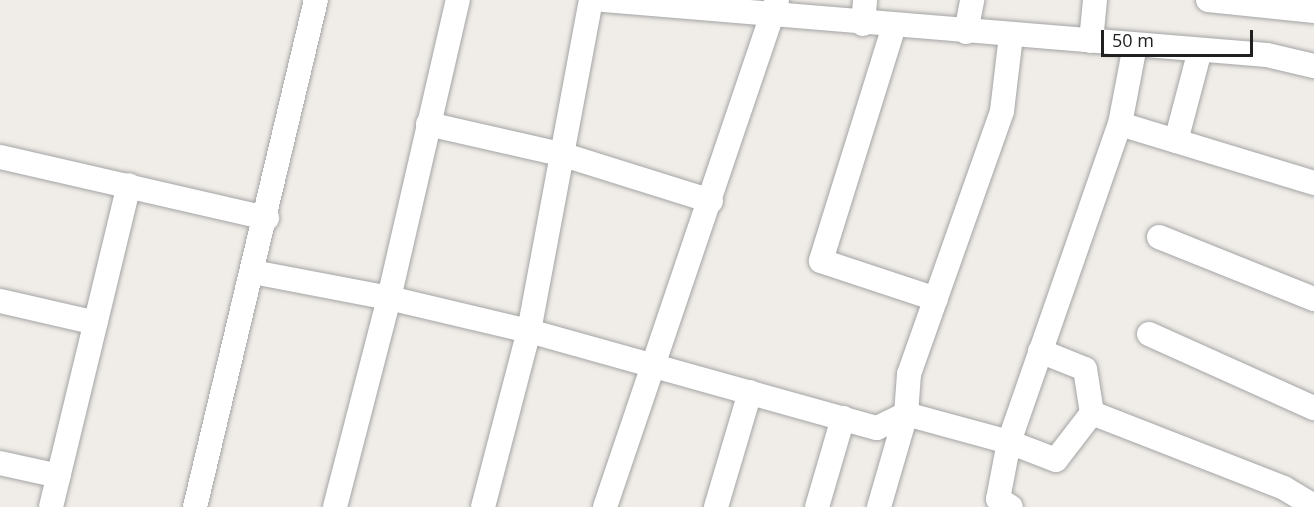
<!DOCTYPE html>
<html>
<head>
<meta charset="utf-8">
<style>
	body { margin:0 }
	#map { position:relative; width:1314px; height:507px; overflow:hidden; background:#f0ede8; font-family:"Open Sans",sans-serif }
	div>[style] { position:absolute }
	.roads { filter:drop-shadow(0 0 2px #a4a4a4) drop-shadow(0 0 2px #a4a4a4) }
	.street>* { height:24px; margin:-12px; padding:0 12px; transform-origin:12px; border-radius:12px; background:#fff }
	span { translate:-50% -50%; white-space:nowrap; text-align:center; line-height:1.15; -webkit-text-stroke:4.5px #fff; paint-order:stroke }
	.scale { position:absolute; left:1101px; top:30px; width:152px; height:27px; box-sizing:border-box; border:3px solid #202020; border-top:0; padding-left:8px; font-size:18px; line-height:21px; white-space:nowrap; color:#202020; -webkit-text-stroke:4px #fff; paint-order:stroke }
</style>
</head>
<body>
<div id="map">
	<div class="roads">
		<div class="street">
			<div style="left:604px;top:0;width:665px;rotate:4.74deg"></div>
			<div style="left:1267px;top:55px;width:48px;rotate:13.2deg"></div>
			<div style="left:1208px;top:0;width:107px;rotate:5.9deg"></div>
			<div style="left:863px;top:24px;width:24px;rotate:-85deg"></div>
			<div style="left:894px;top:26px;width:246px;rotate:107.3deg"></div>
			<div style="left:821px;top:261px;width:121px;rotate:18.3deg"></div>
			<div style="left:966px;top:32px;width:33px;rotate:-79deg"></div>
			<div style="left:1091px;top:41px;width:41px;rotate:-84.4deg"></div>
			<div style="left:428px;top:124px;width:139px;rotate:12.8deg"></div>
			<div style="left:564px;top:155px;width:154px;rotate:17.4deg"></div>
			<div style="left:1120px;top:124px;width:203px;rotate:16.9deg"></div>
			<div style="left:1176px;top:141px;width:94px;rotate:-75.2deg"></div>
			<div style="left:0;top:157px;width:274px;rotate:12.9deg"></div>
			<div style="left:1159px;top:237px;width:167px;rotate:21.8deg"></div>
			<div style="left:253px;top:272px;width:138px;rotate:10.8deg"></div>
			<div style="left:389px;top:298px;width:144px;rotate:13.3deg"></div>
			<div style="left:529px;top:331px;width:361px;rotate:15.6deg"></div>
			<div style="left:877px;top:428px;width:32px;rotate:-26deg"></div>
			<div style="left:906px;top:414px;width:107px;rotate:15.2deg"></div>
			<div style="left:1009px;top:442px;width:58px;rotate:100.9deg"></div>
			<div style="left:998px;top:499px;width:15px;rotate:32deg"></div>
			<div style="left:0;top:301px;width:98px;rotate:12.9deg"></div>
			<div style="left:1149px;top:334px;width:181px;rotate:24.2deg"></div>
			<div style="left:1040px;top:351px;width:48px;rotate:21.8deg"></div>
			<div style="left:1085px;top:369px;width:45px;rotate:81deg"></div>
			<div style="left:1092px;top:413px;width:206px;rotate:21.3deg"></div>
			<div style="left:1284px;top:488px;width:35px;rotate:31deg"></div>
			<div style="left:1092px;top:413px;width:59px;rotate:127.5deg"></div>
			<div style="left:1056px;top:460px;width:50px;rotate:-159deg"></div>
			<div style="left:1009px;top:442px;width:337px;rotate:-70.8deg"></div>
			<div style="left:1120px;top:124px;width:80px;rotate:-79.2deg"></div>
			<div style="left:0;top:463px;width:60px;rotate:12.4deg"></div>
			<div style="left:51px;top:507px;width:331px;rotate:-76.4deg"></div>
			<div style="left:195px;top:507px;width:521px;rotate:-76.58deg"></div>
			<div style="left:335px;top:507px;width:216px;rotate:-75.5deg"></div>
			<div style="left:389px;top:298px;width:306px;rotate:-77deg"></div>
			<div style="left:483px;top:507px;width:182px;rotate:-75.4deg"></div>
			<div style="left:529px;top:331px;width:337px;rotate:-79.4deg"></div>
			<div style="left:605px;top:507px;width:535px;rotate:-71.26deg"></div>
			<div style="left:716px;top:507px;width:120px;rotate:-73.5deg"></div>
			<div style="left:817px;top:507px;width:93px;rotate:-73.7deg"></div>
			<div style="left:879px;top:507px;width:97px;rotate:-73.8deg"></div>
			<div style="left:906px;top:414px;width:40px;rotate:-85.7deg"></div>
			<div style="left:909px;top:374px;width:279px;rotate:-70.5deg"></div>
			<div style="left:1002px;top:111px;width:77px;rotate:-83.2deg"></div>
		</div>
	</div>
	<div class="scale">50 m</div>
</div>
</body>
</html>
